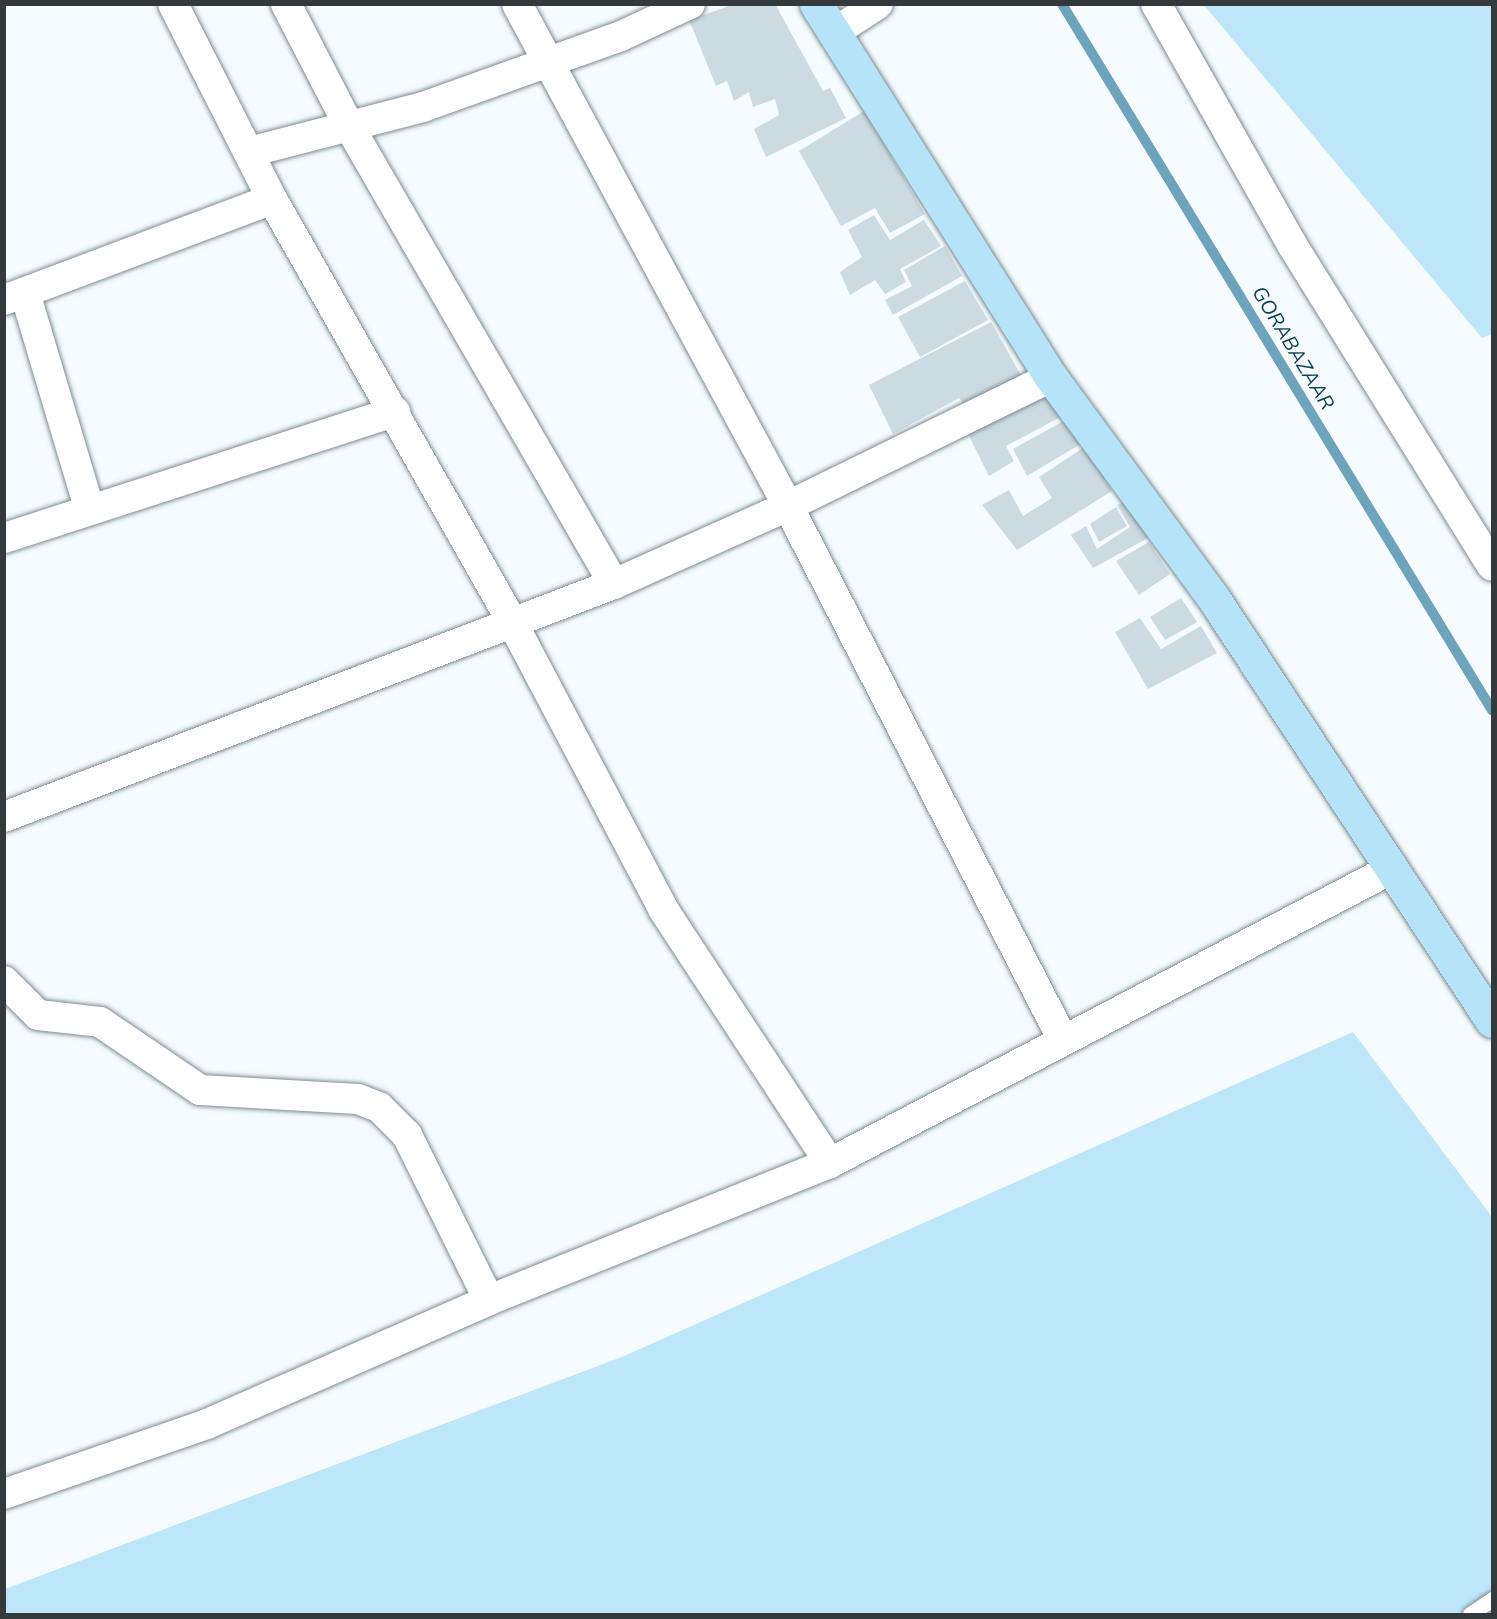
<!DOCTYPE html>
<html>
<head>
<meta charset="utf-8">
<style>
	body { margin:0 }
	#map { position:relative; width:1497px; height:1619px; overflow:hidden; background:#f5fbfe; font-family:"Nunito Sans",sans-serif }
	div>[style] { position:absolute }
	.green>* { inset:0; background:#bde7f9 }
	.stream>* { height:10px; margin:-5px; padding:0 5px; transform-origin:5px; border-radius:5px; background:#6ca4bb }
	.building>* { inset:0; background:#ccdbe2 }
	.roads { filter:drop-shadow(0 0 2px #7e8b91) drop-shadow(0 0 2px #7e8b91) }
	.service>* { height:15px; margin:-7.5px; padding:0 7.5px; transform-origin:7.5px; border-radius:7.5px; background:#fff }
	.minor>* { height:30px; margin:-15px; padding:0 15px; transform-origin:15px; border-radius:15px; background:#fff }
	.primary>* { height:33px; margin:-16.5px; padding:0 16.5px; transform-origin:16.5px; border-radius:16.5px; background:#b5e3f7 }
	span { translate:-50% -50%; white-space:nowrap; text-align:center; line-height:1.15; -webkit-text-stroke:5px #f5fbfe; paint-order:stroke }
	.water-label { font-size:20px; color:#0e3f51; font-style:italic }
	.frame { position:absolute; inset:0; border:6px solid #343a3c; pointer-events:none }
</style>
</head>
<body>
<div id="map">
	<div class="green">
		<div style="clip-path:polygon(1204px 5px,1492px 5px,1492px 334px,1482px 338px)"></div>
		<div style="clip-path:polygon(1353px 1032px,1492px 1217px,1492px 1614px,5px 1614px,5px 1589px,622px 1357px)"></div>
	</div>
	<div class="stream">
		<div style="left:1062px;top:4px;width:827px;rotate:58.66deg"></div>
	</div>
	<div class="building">
		<div style="clip-path:polygon(735px 4px,775px 4px,823px 91px,830px 88px,846px 118px,766px 157px,754px 129px,779px 115px,775px 99px,753px 107px,749px 92px,734px 101px,727px 81px,716px 86px,689px 20px)"></div>
		<div style="clip-path:polygon(864px 111px,925px 214px,890px 233px,875px 208px,841px 226px,799px 151px)"></div>
		<div style="clip-path:polygon(874px 215px,890px 240px,924px 220px,941px 246px,900px 269px,906px 282px,885px 294px,875px 280px,850px 295px,840px 272px,862px 257px,848px 230px)"></div>
		<div style="clip-path:polygon(945px 246px,962px 276px,893px 315px,885px 300px,912px 286px,904px 270px)"></div>
		<div style="clip-path:polygon(965px 281px,988px 320px,920px 357px,898px 317px)"></div>
		<div style="clip-path:polygon(991px 322px,1021px 375px,966px 407px,959px 398px,893px 434px,869px 385px)"></div>
		<div style="clip-path:polygon(1048px 381px,1068px 413px,1006px 446px,1014px 461px,989px 476px,962px 422px)"></div>
		<div style="clip-path:polygon(1071px 417px,1084px 442px,1027px 476px,1013px 449px)"></div>
		<div style="clip-path:polygon(1086px 446px,1112px 491px,1017px 550px,982px 505px,1009px 490px,1023px 516px,1052px 498px,1039px 477px)"></div>
		<div style="clip-path:polygon(1126px 500px,1148px 538px,1093px 568px,1071px 535px,1086px 526px,1097px 549px,1130px 527px,1117px 505px)"></div>
		<div style="clip-path:polygon(1116px 507px,1127px 526px,1099px 542px,1090px 524px)"></div>
		<div style="clip-path:polygon(1149px 542px,1170px 574px,1139px 595px,1116px 561px)"></div>
		<div style="clip-path:polygon(1181px 598px,1197px 622px,1165px 640px,1150px 617px)"></div>
		<div style="clip-path:polygon(1140px 618px,1161px 649px,1201px 626px,1217px 653px,1148px 689px,1115px 632px)"></div>
	</div>
	<div class="roads">
		<div class="service">
			<div style="left:1470px;top:1614px;width:27px;rotate:-34deg"></div>
		</div>
		<div class="minor">
			<div style="left:173px;top:4px;width:219px;rotate:63.1deg"></div>
			<div style="left:272px;top:199px;width:486px;rotate:60.4deg"></div>
			<div style="left:512px;top:622px;width:324px;rotate:62.2deg"></div>
			<div style="left:663px;top:909px;width:304px;rotate:56.7deg"></div>
			<div style="left:286px;top:4px;width:137px;rotate:62.7deg"></div>
			<div style="left:349px;top:126px;width:529px;rotate:59.95deg"></div>
			<div style="left:517px;top:4px;width:570px;rotate:61.64deg"></div>
			<div style="left:788px;top:506px;width:598px;rotate:62.75deg"></div>
			<div style="left:1156px;top:4px;width:274px;rotate:60.5deg"></div>
			<div style="left:1291px;top:243px;width:380px;rotate:58.1deg"></div>
			<div style="left:835px;top:32px;width:51px;rotate:-33.1deg"></div>
			<div style="left:249px;top:152px;width:180px;rotate:-14.5deg"></div>
			<div style="left:423px;top:107px;width:210px;rotate:-19.7deg"></div>
			<div style="left:621px;top:36px;width:76px;rotate:-24.9deg"></div>
			<div style="left:25px;top:293px;width:224px;rotate:73.4deg"></div>
			<div style="left:4px;top:300px;width:286px;rotate:-20.6deg"></div>
			<div style="left:4px;top:538px;width:411px;rotate:-17.9deg"></div>
			<div style="left:4px;top:817px;width:653px;rotate:-20.91deg"></div>
			<div style="left:614px;top:584px;width:191px;rotate:-24.1deg"></div>
			<div style="left:788px;top:506px;width:293px;rotate:-26.1deg"></div>
			<div style="left:4px;top:981px;width:48px;rotate:45deg"></div>
			<div style="left:38px;top:1015px;width:62px;rotate:6.4deg"></div>
			<div style="left:100px;top:1022px;width:121px;rotate:34.2deg"></div>
			<div style="left:200px;top:1090px;width:158px;rotate:3.3deg"></div>
			<div style="left:358px;top:1099px;width:22px;rotate:21deg"></div>
			<div style="left:379px;top:1107px;width:40px;rotate:45deg"></div>
			<div style="left:407px;top:1135px;width:184px;rotate:63.6deg"></div>
			<div style="left:4px;top:1494px;width:215px;rotate:-19deg"></div>
			<div style="left:207px;top:1424px;width:308px;rotate:-23.7deg"></div>
			<div style="left:489px;top:1300px;width:367px;rotate:-21.9deg"></div>
			<div style="left:830px;top:1163px;width:636px;rotate:-27.65deg"></div>
		</div>
		<div class="primary">
			<div style="left:816px;top:4px;width:441px;rotate:57.8deg"></div>
			<div style="left:1051px;top:377px;width:272px;rotate:53.7deg"></div>
			<div style="left:1212px;top:596px;width:509px;rotate:56.62deg"></div>
		</div>
	</div>
	<div class="water-label">
		<span style="left:1293px;top:348px;rotate:59deg">GORABAZAAR</span>
	</div>
	<div class="frame"></div>
</div>
</body>
</html>
